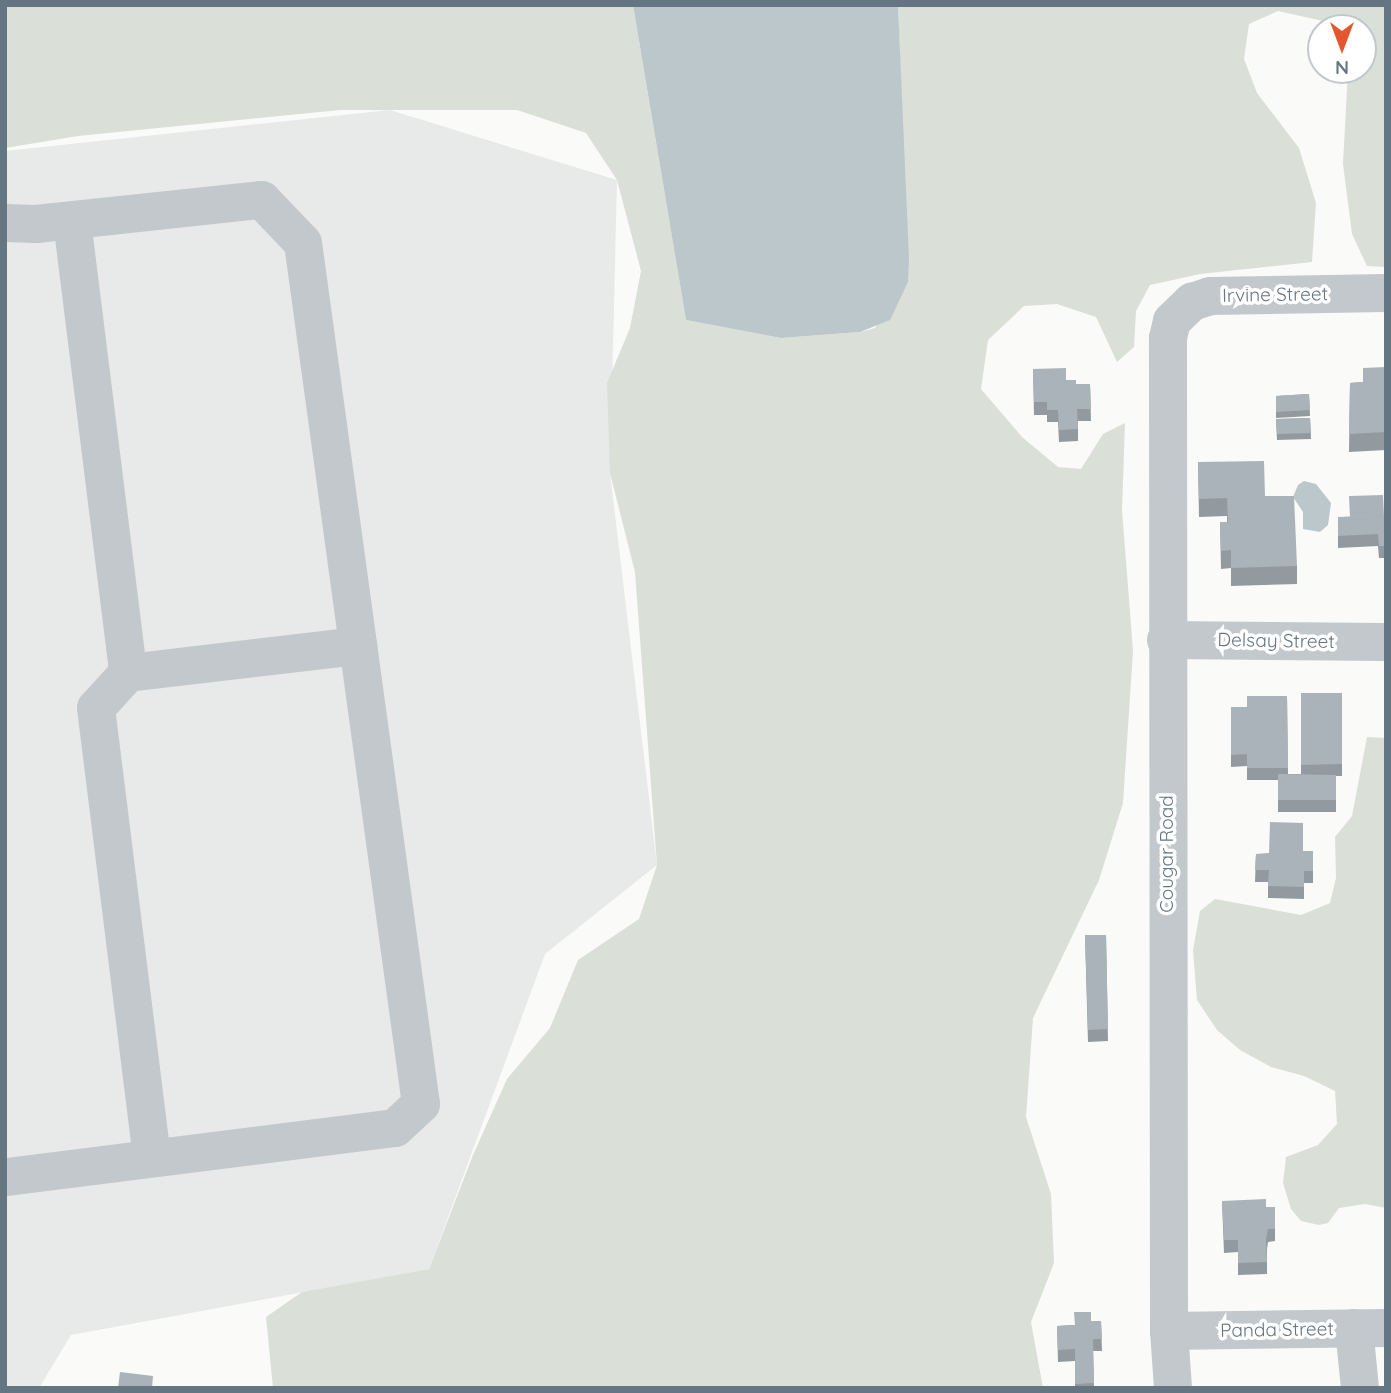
<!DOCTYPE html>
<html>
<head>
<meta charset="utf-8">
<style>
	body { margin:0 }
	#map { position:relative; width:1391px; height:1393px; overflow:hidden; background:#fafaf8; font-family:Quicksand,sans-serif }
	div>[style] { position:absolute }
	.built>* { inset:0; background:#e8e9e9 }
	.green>* { inset:0; background:#dadfd7 }
	.water>* { inset:0; background:#bbc7cb }
	.minor>* { height:38px; margin:-19px; padding:0 19px; transform-origin:19px; border-radius:19px; background:#c3c8cc }
	.wall>* { inset:0; background:#929a9f }
	.building>* { inset:0; background:#aab3b9 }
	span { translate:-50% -50%; white-space:nowrap; text-align:center; line-height:1.15; -webkit-text-stroke:7px #fff; paint-order:stroke }
	.street-label { font-size:19px; color:#657683 }
	.frame { position:absolute; inset:0; border:7px solid #657683; pointer-events:none }
	.north { position:absolute; left:1307px; top:14px; width:70px; height:70px; box-sizing:border-box; background:#fff; border:2px solid #c1c8cd; border-radius:50%; rotate:180deg; font-size:19px; font-weight:700; line-height:28px; text-align:center; color:#657683 }
	.north::after { content:''; display:block; margin:auto; width:24px; height:32px; background:#e4572e; clip-path:polygon(50% 0,100% 100%,50% 72%,0 100%) }
</style>
</head>
<body>
<div id="map">
	<div class="built">
		<div style="clip-path:polygon(390px 110px,617px 180px,610px 473px,657px 865px,545px 954px,429px 1269px,71px 1335px,39px 1388px,5px 1388px,5px 151px)"></div>
	</div>
	<div class="green">
		<div style="clip-path:polygon(5px 5px,633px 5px,686px 320px,781px 338px,860px 332px,875px 328px,908px 282px,898px 5px,1386px 5px,1386px 267px,1367px 266px,1352px 234px,1343px 164px,1348px 70px,1363px 70px,1363px 28px,1328px 28px,1323px 21px,1278px 11px,1249px 24px,1244px 59px,1257px 93px,1299px 148px,1316px 203px,1312px 262px,1200px 274px,1150px 285px,1136px 311px,1134px 347px,1117px 362px,1096px 317px,1057px 304px,1024px 306px,988px 340px,981px 389px,1022px 437px,1058px 467px,1081px 469px,1103px 434px,1125px 423px,1122px 510px,1133px 651px,1123px 803px,1099px 880px,1033px 1018px,1026px 1117px,1051px 1194px,1054px 1263px,1031px 1322px,1043px 1388px,273px 1388px,266px 1317px,302px 1292px,429px 1269px,473px 1155px,507px 1079px,550px 1028px,578px 960px,639px 919px,657px 865px,635px 572px,610px 473px,607px 383px,630px 328px,641px 271px,617px 180px,586px 133px,517px 110px,340px 110px,78px 136px,5px 148px)"></div>
		<div style="clip-path:polygon(1367px 737px,1386px 738px,1386px 1208px,1365px 1204px,1339px 1208px,1328px 1223px,1319px 1225px,1301px 1221px,1291px 1209px,1283px 1183px,1286px 1157px,1318px 1145px,1337px 1124px,1335px 1091px,1304px 1076px,1271px 1067px,1240px 1050px,1217px 1030px,1197px 1000px,1193px 950px,1200px 911px,1215px 899px,1301px 915px,1330px 903px,1336px 878px,1335px 837px,1352px 816px)"></div>
	</div>
	<div class="water">
		<div style="clip-path:polygon(633px 5px,898px 5px,909px 259px,908px 282px,890px 320px,860px 332px,781px 338px,686px 320px)"></div>
		<div style="clip-path:polygon(1304px 481px,1316px 484px,1331px 503px,1328px 525px,1320px 532px,1303px 529px,1303px 512px,1293px 497px,1298px 485px)"></div>
	</div>
	<div class="minor">
		<div style="left:72px;top:221px;width:455px;rotate:82.9deg"></div>
		<div style="left:128px;top:673px;width:232px;rotate:-6.7deg"></div>
		<div style="left:5px;top:223px;width:31px;rotate:2deg"></div>
		<div style="left:36px;top:224px;width:227px;rotate:-6.1deg"></div>
		<div style="left:262px;top:200px;width:59px;rotate:46.4deg"></div>
		<div style="left:303px;top:243px;width:869px;rotate:82.2deg"></div>
		<div style="left:421px;top:1104px;width:35px;rotate:137deg"></div>
		<div style="left:395px;top:1128px;width:393px;rotate:172.8deg"></div>
		<div style="left:1166px;top:640px;width:220px;rotate:0.5deg"></div>
		<div style="left:128px;top:673px;width:47px;rotate:132.4deg"></div>
		<div style="left:96px;top:708px;width:453px;rotate:82.9deg"></div>
		<div style="left:1354px;top:1328px;width:60px;rotate:84.3deg"></div>
		<div style="left:1169px;top:1331px;width:217px;rotate:-0.8deg"></div>
		<div style="left:1173px;top:1388px;width:57px;rotate:-94deg"></div>
		<div style="left:1169px;top:1331px;width:993px;rotate:-90.06deg"></div>
		<div style="left:1168px;top:338px;width:17px;rotate:-77deg"></div>
		<div style="left:1172px;top:321px;width:28px;rotate:-44deg"></div>
		<div style="left:1192px;top:302px;width:19px;rotate:-18deg"></div>
		<div style="left:1210px;top:296px;width:176px;rotate:-1deg"></div>
	</div>
	<div class="wall">
		<div style="clip-path:polygon(1386px 367px,1386px 450px,1349px 452px,1350px 383px,1363px 382px)"></div>
		<div style="clip-path:polygon(1033px 369px,1076px 384px,1090px 384px,1091px 421px,1078px 421px,1078px 441px,1059px 442px,1058px 422px,1047px 422px,1047px 415px,1034px 415px)"></div>
		<div style="clip-path:polygon(1309px 394px,1310px 416px,1276px 418px,1276px 396px)"></div>
		<div style="clip-path:polygon(1310px 418px,1311px 439px,1277px 440px,1276px 419px)"></div>
		<div style="clip-path:polygon(1198px 462px,1265px 496px,1297px 566px,1297px 584px,1231px 586px,1231px 568px,1221px 569px,1220px 522px,1227px 522px,1227px 516px,1199px 517px)"></div>
		<div style="clip-path:polygon(1386px 516px,1386px 558px,1379px 558px,1378px 546px,1338px 548px,1338px 517px)"></div>
		<div style="clip-path:polygon(1301px 693px,1342px 693px,1342px 776px,1336px 776px,1336px 812px,1278px 812px,1278px 780px,1247px 780px,1247px 766px,1231px 767px,1231px 707px,1247px 707px,1287px 696px,1288px 774px,1301px 774px)"></div>
		<div style="clip-path:polygon(1303px 851px,1313px 851px,1313px 883px,1304px 883px,1304px 899px,1268px 898px,1268px 882px,1255px 882px,1256px 854px)"></div>
		<div style="clip-path:polygon(1085px 935px,1106px 935px,1108px 1041px,1088px 1042px)"></div>
		<div style="clip-path:polygon(1222px 1201px,1266px 1207px,1275px 1229px,1275px 1241px,1268px 1242px,1267px 1249px,1267px 1274px,1238px 1275px,1238px 1252px,1224px 1253px)"></div>
		<div style="clip-path:polygon(1091px 1321px,1101px 1321px,1102px 1351px,1093px 1351px,1094px 1388px,1075px 1388px,1075px 1361px,1058px 1362px,1057px 1326px,1074px 1325px)"></div>
	</div>
	<div class="building">
		<div style="clip-path:polygon(1386px 367px,1386px 432px,1349px 434px,1350px 383px,1363px 382px,1363px 368px)"></div>
		<div style="clip-path:polygon(1066px 368px,1066px 380px,1076px 380px,1076px 384px,1090px 384px,1091px 409px,1077px 409px,1078px 429px,1059px 430px,1058px 410px,1047px 410px,1047px 402px,1034px 402px,1033px 369px)"></div>
		<div style="clip-path:polygon(1309px 394px,1310px 410px,1276px 412px,1276px 396px)"></div>
		<div style="clip-path:polygon(1310px 418px,1311px 433px,1277px 434px,1276px 419px)"></div>
		<div style="clip-path:polygon(1264px 461px,1265px 496px,1294px 496px,1297px 566px,1231px 568px,1231px 550px,1221px 551px,1220px 522px,1228px 522px,1227px 498px,1199px 499px,1198px 462px)"></div>
		<div style="clip-path:polygon(1383px 495px,1384px 516px,1350px 517px,1349px 496px)"></div>
		<div style="clip-path:polygon(1386px 516px,1386px 546px,1379px 546px,1378px 534px,1338px 536px,1338px 517px)"></div>
		<div style="clip-path:polygon(1301px 693px,1342px 693px,1342px 764px,1301px 765px)"></div>
		<div style="clip-path:polygon(1247px 696px,1287px 696px,1288px 768px,1247px 768px,1247px 754px,1231px 755px,1231px 707px,1247px 707px)"></div>
		<div style="clip-path:polygon(1278px 774px,1336px 775px,1336px 800px,1278px 800px)"></div>
		<div style="clip-path:polygon(1270px 822px,1303px 823px,1303px 851px,1313px 851px,1313px 871px,1304px 871px,1304px 887px,1268px 886px,1269px 870px,1255px 870px,1256px 854px,1269px 854px)"></div>
		<div style="clip-path:polygon(1085px 935px,1106px 935px,1108px 1029px,1088px 1030px)"></div>
		<div style="clip-path:polygon(1266px 1199px,1266px 1207px,1275px 1207px,1275px 1229px,1268px 1229px,1266px 1240px,1267px 1262px,1238px 1263px,1238px 1240px,1224px 1240px,1222px 1201px)"></div>
		<div style="clip-path:polygon(1074px 1312px,1091px 1312px,1091px 1321px,1101px 1321px,1102px 1339px,1093px 1339px,1094px 1383px,1075px 1384px,1075px 1349px,1058px 1350px,1057px 1326px,1075px 1325px)"></div>
		<div style="clip-path:polygon(120px 1372px,153px 1376px,152px 1388px,118px 1388px)"></div>
	</div>
	<div class="street-label">
		<span style="left:1275px;top:295px;rotate:-1deg">Irvine Street</span>
		<span style="left:1276px;top:641px;rotate:1deg">Delsay Street</span>
		<span style="left:1167px;top:854px;rotate:-90deg">Cougar Road</span>
		<span style="left:1277px;top:1330px;rotate:-1deg">Panda Street</span>
	</div>
	<div class="frame"></div>
	<div class="north">N</div>
</div>
</body>
</html>
